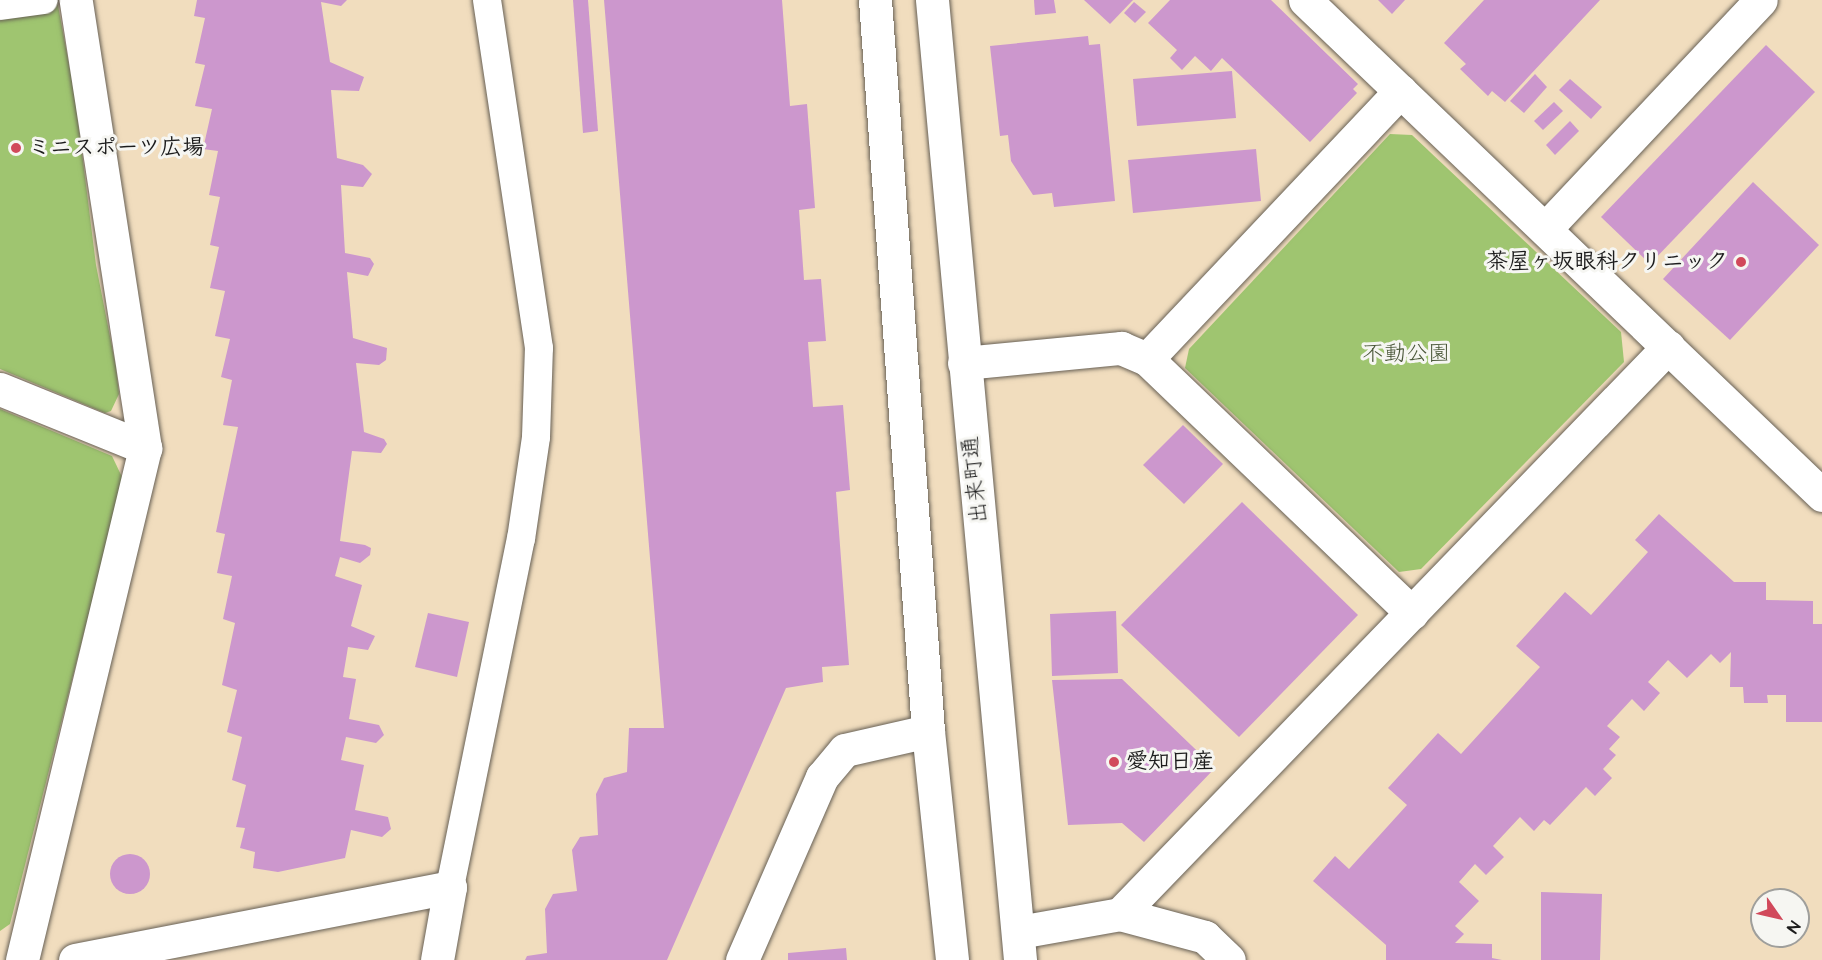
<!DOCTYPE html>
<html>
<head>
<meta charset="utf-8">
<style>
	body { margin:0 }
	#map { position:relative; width:1822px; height:960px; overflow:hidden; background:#f1ddbe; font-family:"Architects Daughter","Klee One",sans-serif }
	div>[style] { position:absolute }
	.green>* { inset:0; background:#9fc570 }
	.building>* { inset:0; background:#cc97cd }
	.round { border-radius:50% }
	.roads { filter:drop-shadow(0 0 2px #676055) drop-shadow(0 0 2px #676055) }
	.service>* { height:28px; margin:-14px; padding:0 14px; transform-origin:14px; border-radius:14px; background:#fff }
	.minor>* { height:33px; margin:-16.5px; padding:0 16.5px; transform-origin:16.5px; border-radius:16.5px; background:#fff }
	.secondary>* { height:33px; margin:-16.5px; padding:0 16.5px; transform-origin:16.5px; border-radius:16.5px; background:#fff }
	.dots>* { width:16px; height:16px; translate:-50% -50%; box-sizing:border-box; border:3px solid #f6f6f2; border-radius:50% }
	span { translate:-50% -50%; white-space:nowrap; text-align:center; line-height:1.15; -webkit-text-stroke:6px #f6f6f2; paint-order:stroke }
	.poi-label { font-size:22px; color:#1c1c1c; font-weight:700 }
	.left { translate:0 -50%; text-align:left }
	.right { translate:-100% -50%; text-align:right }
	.park-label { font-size:22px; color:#4a5739 }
	.street-label { font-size:22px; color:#1c1c1c }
	.north { position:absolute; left:1750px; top:888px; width:60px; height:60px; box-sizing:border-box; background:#f6f6f2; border:2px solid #9f9f9c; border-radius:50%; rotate:124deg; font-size:16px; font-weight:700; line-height:24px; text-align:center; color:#1c1c1c }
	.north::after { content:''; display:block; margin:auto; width:21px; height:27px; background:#d1495b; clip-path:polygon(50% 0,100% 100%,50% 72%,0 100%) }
</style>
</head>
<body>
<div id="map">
	<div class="green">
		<div style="clip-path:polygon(0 0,57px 0,75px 97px,96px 265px,116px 367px,119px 394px,111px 411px,105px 413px,0 369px)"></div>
		<div style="clip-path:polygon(1390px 134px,1412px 135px,1621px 332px,1624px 362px,1421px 569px,1399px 572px,1185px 368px,1189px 349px)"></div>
		<div style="clip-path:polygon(0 409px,112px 456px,123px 479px,10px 924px,0 931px)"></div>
	</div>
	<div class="building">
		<div style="clip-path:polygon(197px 0,347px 0,341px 6px,321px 2px,330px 62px,364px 77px,359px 91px,331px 90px,337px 158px,363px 165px,372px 174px,363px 187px,341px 185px,345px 253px,370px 258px,374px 264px,368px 276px,347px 272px,353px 338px,387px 348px,386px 360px,379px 365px,356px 363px,364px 432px,384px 439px,387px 444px,381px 453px,352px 451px,340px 541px,365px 545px,371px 548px,370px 555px,360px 563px,340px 557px,335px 576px,362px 585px,351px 626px,375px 636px,368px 650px,348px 647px,343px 677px,356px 679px,349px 719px,379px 725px,384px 735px,376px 743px,346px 737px,341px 760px,364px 765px,355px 810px,388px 817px,391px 829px,382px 837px,351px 830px,345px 858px,278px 872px,253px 868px,255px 852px,240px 848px,245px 828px,236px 827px,246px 785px,232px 780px,242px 737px,227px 732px,237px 690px,222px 685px,235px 623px,223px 619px,232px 576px,217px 573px,225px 534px,216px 532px,238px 427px,223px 425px,232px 380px,221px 377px,230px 339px,215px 336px,225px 291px,210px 288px,219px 247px,210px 245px,220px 197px,209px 195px,218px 151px,203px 149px,212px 109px,195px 106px,205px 65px,195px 63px,205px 18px,194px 16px)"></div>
		<div style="clip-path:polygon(573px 0,588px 0,598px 131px,583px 133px)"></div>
		<div style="clip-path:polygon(604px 0,782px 0,790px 106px,807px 104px,815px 208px,799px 210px,804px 280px,821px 279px,826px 341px,808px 342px,813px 407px,843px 405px,850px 490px,836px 492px,849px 665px,822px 667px,823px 682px,786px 688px,667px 960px,525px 960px,527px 956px,547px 953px,545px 909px,553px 894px,577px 891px,572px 850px,580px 837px,598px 835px,596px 794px,604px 778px,627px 772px,629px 728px,664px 728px)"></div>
		<div style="clip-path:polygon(1034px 0,1054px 0,1056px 13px,1035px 15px)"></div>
		<div style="clip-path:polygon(1084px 0,1133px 0,1110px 24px)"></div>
		<div style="clip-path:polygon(1170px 0,1271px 0,1358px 84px,1353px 89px,1357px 93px,1310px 142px,1222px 58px,1211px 71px,1195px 56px,1182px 70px,1170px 58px,1177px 50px,1148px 23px)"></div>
		<div style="clip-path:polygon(1378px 0,1405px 0,1392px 14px)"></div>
		<div style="clip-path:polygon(1484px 0,1600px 0,1505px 102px,1492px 91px,1488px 96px,1460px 69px,1466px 64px,1444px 43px)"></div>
		<div style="clip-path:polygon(1134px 2px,1146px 12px,1135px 23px,1124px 13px)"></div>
		<div style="clip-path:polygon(1088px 36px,1089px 45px,1100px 44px,1115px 201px,1054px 207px,1052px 193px,1033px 195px,1011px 161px,1008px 135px,1000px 136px,990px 46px)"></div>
		<div style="clip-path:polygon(1766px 45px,1815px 92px,1650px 264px,1601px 217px)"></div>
		<div style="clip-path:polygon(1232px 71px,1236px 118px,1137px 126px,1133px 79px)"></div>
		<div style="clip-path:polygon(1535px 74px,1547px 87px,1524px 113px,1510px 101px)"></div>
		<div style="clip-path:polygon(1570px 79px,1602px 107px,1591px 119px,1559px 90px)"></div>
		<div style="clip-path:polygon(1554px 102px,1563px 111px,1543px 130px,1534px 121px)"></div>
		<div style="clip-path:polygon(1570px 121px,1579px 131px,1555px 155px,1546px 145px)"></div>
		<div style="clip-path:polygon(1256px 149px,1261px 201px,1133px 213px,1128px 160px)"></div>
		<div style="clip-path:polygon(1753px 182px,1819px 245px,1730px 340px,1663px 279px)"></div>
		<div style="clip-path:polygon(1183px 425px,1223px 464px,1184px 504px,1143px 465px)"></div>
		<div style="clip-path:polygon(1242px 502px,1358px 615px,1239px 737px,1121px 625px)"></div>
		<div style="clip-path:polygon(1659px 514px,1734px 582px,1766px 582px,1766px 600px,1813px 601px,1813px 624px,1822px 624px,1822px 722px,1786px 722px,1786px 695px,1767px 695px,1768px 703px,1744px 703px,1743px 687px,1730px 687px,1731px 652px,1720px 663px,1711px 654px,1687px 678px,1668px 660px,1648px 682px,1660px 693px,1644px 711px,1632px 699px,1607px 726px,1620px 737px,1609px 749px,1616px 755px,1603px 769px,1612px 778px,1595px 796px,1586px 787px,1550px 825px,1544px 820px,1534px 831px,1520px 817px,1493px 846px,1504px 857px,1486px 875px,1475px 864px,1459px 882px,1479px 901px,1455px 926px,1464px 934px,1455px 943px,1492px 944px,1492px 958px,1502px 960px,1386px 960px,1386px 945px,1313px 881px,1335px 856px,1349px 869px,1407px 805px,1388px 788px,1438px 733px,1461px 754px,1540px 667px,1516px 646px,1565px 592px,1591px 615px,1648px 552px,1635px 540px)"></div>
		<div style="clip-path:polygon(1116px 611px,1118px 673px,1052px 676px,1050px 614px)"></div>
		<div style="clip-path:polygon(428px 613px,469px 622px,457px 677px,415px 667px)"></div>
		<div style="clip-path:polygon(1122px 679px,1215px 768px,1144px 842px,1122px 823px,1068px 825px,1052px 680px)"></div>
		<div class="round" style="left:110px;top:854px;width:40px;height:40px"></div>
		<div style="clip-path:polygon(1541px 892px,1602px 894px,1600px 960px,1541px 960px)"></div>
		<div style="clip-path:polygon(846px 948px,847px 960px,788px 960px,788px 953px)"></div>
	</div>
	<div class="roads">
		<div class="service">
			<div style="left:0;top:6px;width:44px;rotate:-7.8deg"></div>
			<div style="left:450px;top:887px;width:355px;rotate:-78.5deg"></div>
			<div style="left:521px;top:539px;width:103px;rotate:-81.6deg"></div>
			<div style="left:536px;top:437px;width:89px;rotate:-88.1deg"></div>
			<div style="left:539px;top:348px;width:352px;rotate:-98.5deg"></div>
		</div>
		<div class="minor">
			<div style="left:1305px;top:0;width:716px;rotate:43.75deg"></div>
			<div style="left:1546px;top:228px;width:313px;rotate:-46.7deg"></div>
			<div style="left:1147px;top:359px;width:369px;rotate:-46.6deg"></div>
			<div style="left:964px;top:363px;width:158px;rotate:-5.5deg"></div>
			<div style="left:1121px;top:348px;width:28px;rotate:23deg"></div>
			<div style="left:1147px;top:359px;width:367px;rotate:43.8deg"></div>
			<div style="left:0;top:389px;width:157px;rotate:22.1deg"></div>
			<div style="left:1120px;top:914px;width:789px;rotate:-45.98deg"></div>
			<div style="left:1019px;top:932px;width:103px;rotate:-10.1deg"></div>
			<div style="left:1120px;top:914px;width:88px;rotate:15.1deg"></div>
			<div style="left:1205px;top:937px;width:33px;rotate:44deg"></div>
			<div style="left:22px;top:960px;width:527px;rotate:-76.49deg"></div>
			<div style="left:145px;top:448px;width:453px;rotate:-98.8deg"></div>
			<div style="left:75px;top:960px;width:382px;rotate:-11deg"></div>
			<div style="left:450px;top:887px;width:74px;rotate:100.1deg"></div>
			<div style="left:742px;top:960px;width:200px;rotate:-66.4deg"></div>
			<div style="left:822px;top:777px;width:35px;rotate:-50deg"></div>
			<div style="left:845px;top:750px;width:85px;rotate:-12.9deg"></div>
		</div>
		<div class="secondary">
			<div style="left:875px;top:0;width:733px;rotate:85.85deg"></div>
			<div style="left:928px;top:731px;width:230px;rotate:84deg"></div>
			<div style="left:932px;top:0;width:964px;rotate:84.76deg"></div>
		</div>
	</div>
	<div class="dots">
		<div style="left:16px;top:148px;background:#d1495b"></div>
		<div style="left:1741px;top:262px;background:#d1495b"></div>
		<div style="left:1114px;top:762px;background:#d1495b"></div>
	</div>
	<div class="poi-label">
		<span class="left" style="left:28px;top:148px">ミニスポーツ広場</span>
		<span class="right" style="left:1728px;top:262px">茶屋ヶ坂眼科クリニック</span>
		<span class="left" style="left:1126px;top:762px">愛知日産</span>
	</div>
	<div class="park-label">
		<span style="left:1406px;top:354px">不動公園</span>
	</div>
	<div class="street-label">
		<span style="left:975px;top:480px;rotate:-96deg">出来町通</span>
	</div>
	<div class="north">N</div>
</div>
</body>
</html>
